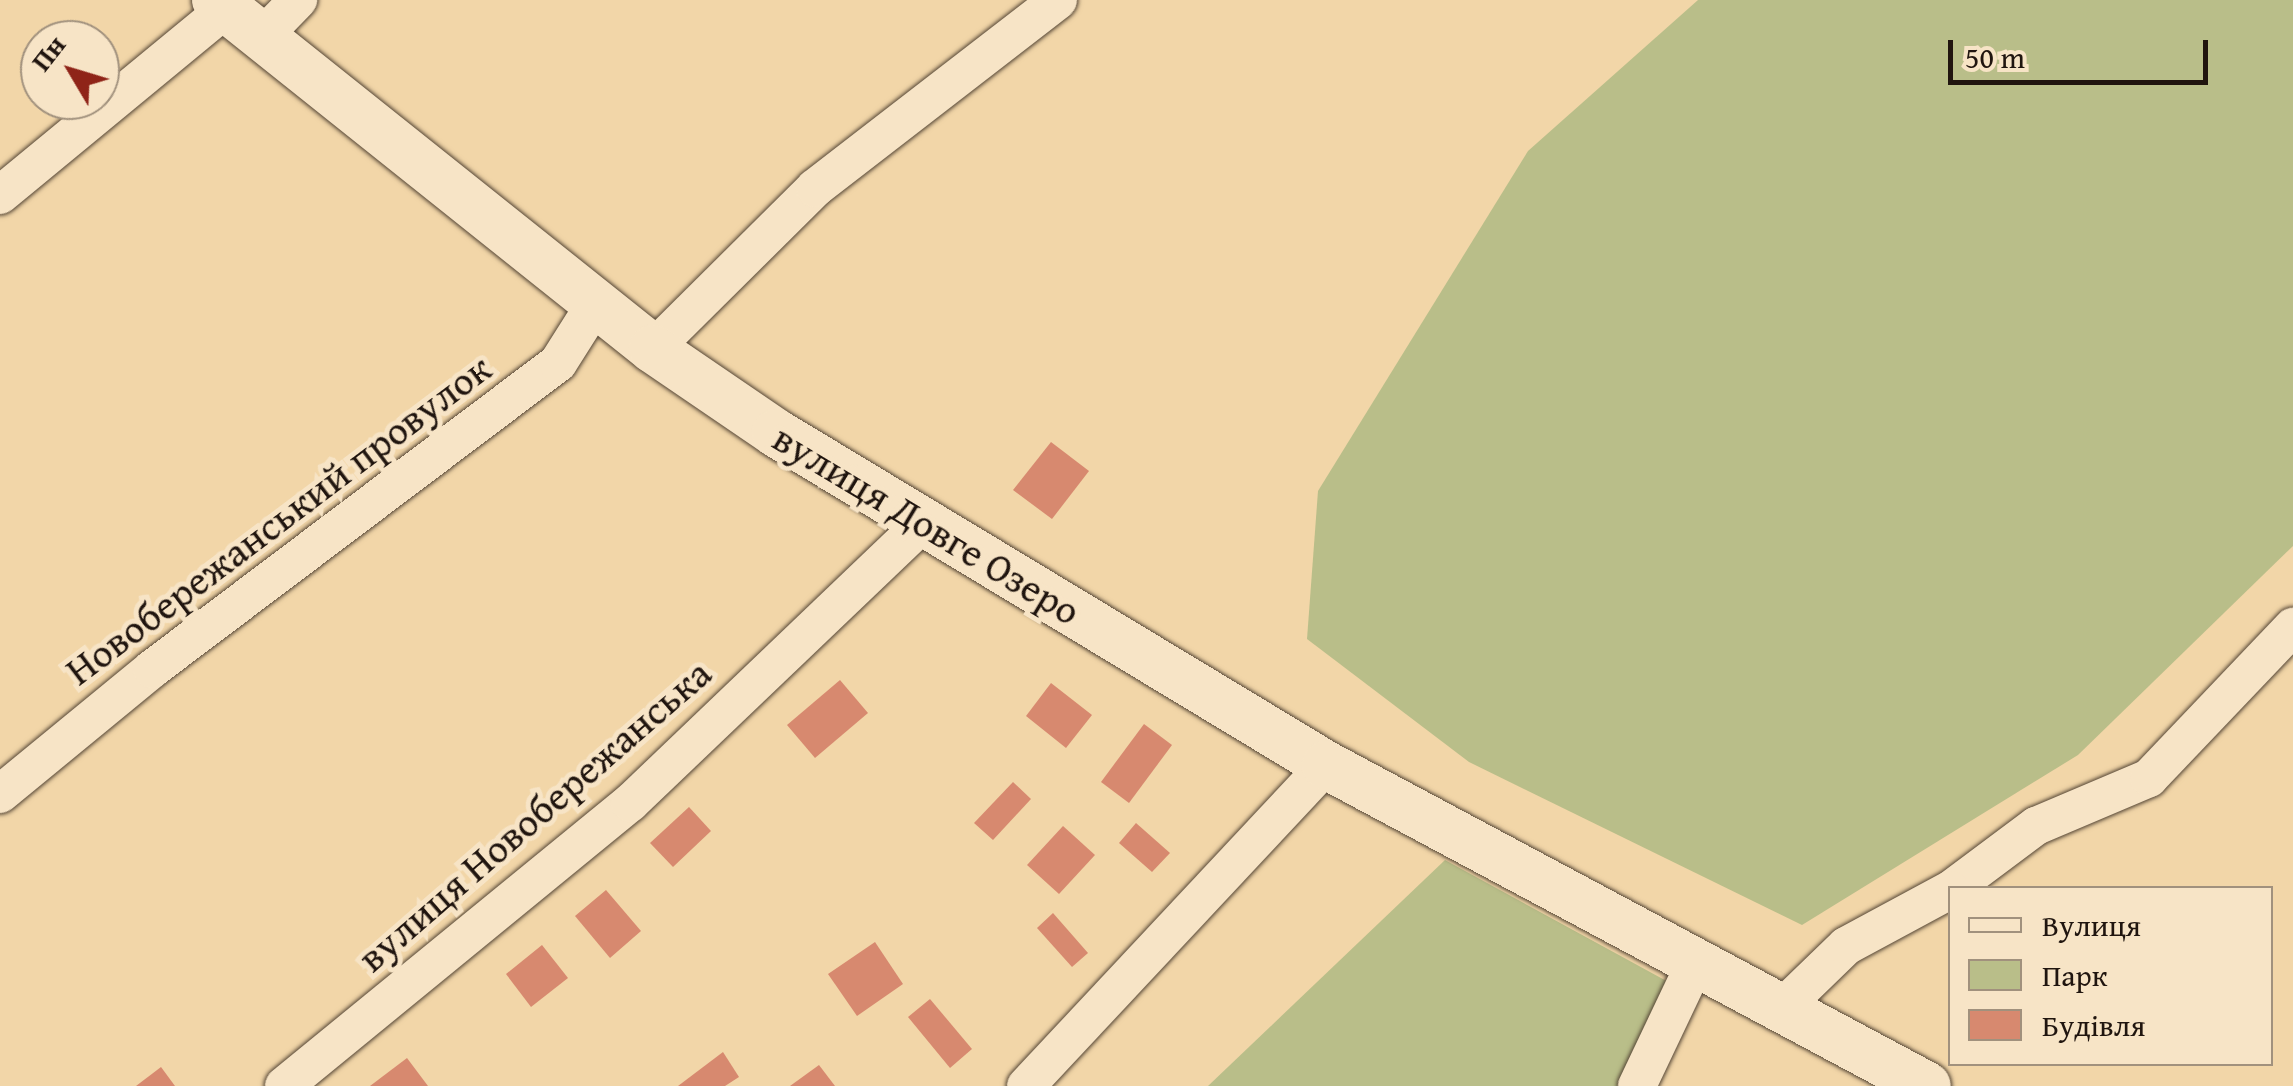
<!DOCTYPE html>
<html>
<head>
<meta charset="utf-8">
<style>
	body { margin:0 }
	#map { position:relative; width:2293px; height:1086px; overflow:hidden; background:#f2d6a8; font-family:"Gentium Book Plus",serif }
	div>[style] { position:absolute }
	.green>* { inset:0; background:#b9be89 }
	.building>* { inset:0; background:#d7896f }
	.roads { filter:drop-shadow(0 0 2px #544535) drop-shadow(0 0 2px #544535) }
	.minor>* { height:38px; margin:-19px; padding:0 19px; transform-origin:19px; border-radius:19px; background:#f7e4c6 }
	.tertiary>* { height:48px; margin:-24px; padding:0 24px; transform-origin:24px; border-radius:24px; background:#f7e4c6 }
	span { translate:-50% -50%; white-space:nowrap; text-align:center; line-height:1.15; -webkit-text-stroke:10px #f7e4c6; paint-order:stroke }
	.street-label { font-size:40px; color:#20150f }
	.legend { position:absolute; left:1948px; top:886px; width:325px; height:180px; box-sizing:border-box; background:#f7e4c6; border:2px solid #a1917d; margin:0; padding:12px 18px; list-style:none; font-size:30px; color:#20150f }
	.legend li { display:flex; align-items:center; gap:20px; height:50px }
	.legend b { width:50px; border:2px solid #a1917d }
	.north { position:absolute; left:20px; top:20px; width:100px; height:100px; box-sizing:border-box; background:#f7e4c6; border:2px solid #a1917d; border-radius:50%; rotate:308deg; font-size:28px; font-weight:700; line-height:40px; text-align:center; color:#20150f }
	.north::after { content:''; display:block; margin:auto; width:35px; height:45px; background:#8f2418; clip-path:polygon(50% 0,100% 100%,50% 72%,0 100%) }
	.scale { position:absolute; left:1948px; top:40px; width:260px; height:45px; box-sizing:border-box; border:5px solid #20150f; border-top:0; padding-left:12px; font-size:30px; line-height:35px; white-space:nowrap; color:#20150f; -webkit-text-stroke:8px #f7e4c6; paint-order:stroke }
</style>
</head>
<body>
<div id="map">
	<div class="green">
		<div style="clip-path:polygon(1698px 0,2293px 0,2293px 546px,2078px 755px,1802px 925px,1469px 762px,1307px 639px,1318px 491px,1528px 151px)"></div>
		<div style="clip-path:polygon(1445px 860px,1683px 990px,1637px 1086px,1208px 1086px)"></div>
	</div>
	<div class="building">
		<div style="clip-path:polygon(1051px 442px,1089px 471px,1052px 519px,1013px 490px)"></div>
		<div style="clip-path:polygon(840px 680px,868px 713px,815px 758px,787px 725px)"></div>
		<div style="clip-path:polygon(1051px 683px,1092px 715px,1066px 748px,1026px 716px)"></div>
		<div style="clip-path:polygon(1144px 724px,1172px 745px,1129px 803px,1101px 782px)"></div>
		<div style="clip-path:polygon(1013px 782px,1031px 799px,993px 840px,974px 823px)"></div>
		<div style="clip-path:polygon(689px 807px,711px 831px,673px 867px,650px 843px)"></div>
		<div style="clip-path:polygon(1136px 823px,1170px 853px,1152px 872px,1119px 843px)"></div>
		<div style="clip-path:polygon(1063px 826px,1095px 855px,1059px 894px,1027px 865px)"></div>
		<div style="clip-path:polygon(606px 890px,641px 931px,610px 958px,575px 916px)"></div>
		<div style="clip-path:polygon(1053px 913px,1088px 953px,1072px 967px,1037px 928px)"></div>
		<div style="clip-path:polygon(875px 942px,903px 984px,857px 1016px,828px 974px)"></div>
		<div style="clip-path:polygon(542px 945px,568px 978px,531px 1007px,506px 974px)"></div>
		<div style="clip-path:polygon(930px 999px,972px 1049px,950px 1068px,908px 1017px)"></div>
		<div style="clip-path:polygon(723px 1052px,739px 1077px,725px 1086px,678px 1086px)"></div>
		<div style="clip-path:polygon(407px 1058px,428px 1086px,370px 1086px)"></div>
		<div style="clip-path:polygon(819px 1065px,835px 1086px,790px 1086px)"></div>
		<div style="clip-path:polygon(161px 1067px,175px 1086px,136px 1086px)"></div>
	</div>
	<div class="roads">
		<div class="minor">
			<div style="left:262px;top:37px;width:52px;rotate:-45.8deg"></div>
			<div style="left:0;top:195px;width:294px;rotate:-39.5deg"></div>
			<div style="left:653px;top:349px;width:228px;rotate:-44.8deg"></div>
			<div style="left:815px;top:188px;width:307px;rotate:-37.7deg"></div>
			<div style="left:0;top:794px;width:197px;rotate:-39.4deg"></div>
			<div style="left:152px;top:669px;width:508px;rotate:-37.01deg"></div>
			<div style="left:558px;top:363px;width:71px;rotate:-57.7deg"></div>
			<div style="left:1953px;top:888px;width:104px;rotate:-36.8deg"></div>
			<div style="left:2036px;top:826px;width:123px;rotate:-23deg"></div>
			<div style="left:2149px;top:778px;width:209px;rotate:-46.4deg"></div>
			<div style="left:1782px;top:1008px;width:89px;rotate:-44.1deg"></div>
			<div style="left:1846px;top:946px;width:118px;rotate:-28.3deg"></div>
			<div style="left:284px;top:1086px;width:447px;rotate:-39.3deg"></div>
			<div style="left:630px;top:803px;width:407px;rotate:-43.7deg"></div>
			<div style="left:1026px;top:1086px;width:439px;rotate:-46.9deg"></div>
			<div style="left:1637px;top:1086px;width:137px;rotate:-64.6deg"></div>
		</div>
		<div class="tertiary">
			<div style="left:216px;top:0;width:559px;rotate:38.61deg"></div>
			<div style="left:653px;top:349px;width:149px;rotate:34.3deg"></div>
			<div style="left:776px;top:433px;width:642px;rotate:31.12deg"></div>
			<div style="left:1326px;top:765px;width:681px;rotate:28.11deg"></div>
		</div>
	</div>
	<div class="street-label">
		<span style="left:278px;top:519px;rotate:-37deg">Новобережанський провулок</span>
		<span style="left:927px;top:524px;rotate:31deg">вулиця Довге Озеро</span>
		<span style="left:534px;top:815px;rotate:-41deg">вулиця Новобережанська</span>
	</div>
	<ul class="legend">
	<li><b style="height:12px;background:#f7e4c6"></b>Вулиця</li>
	<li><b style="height:28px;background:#b9be89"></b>Парк</li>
	<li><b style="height:28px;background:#d7896f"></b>Будівля</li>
	</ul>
	<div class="north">Пн</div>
	<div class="scale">50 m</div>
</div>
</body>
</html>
